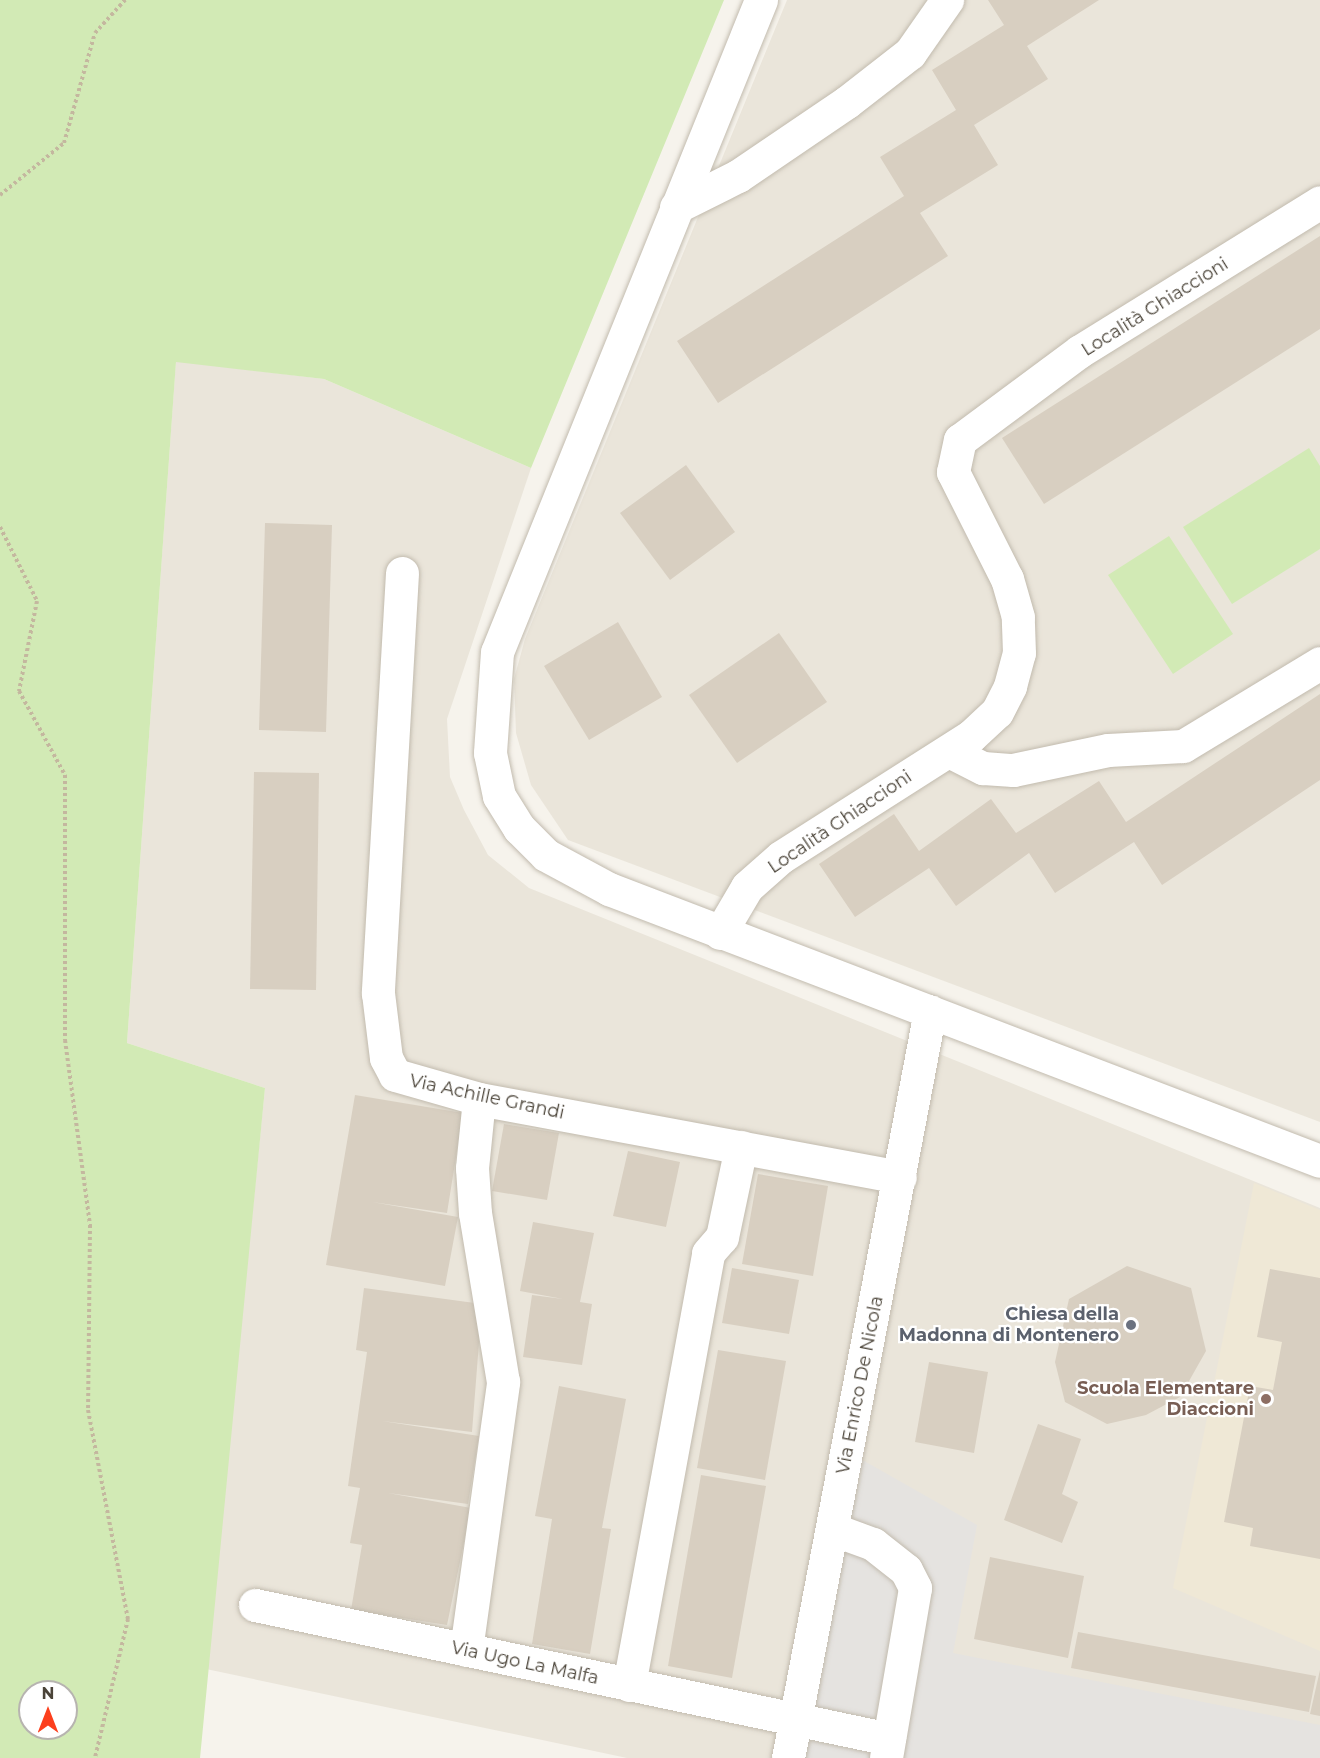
<!DOCTYPE html>
<html>
<head>
<meta charset="utf-8">
<style>
	body { margin:0 }
	#map { position:relative; width:1320px; height:1758px; overflow:hidden; background:#f6f3ec; font-family:Montserrat,sans-serif }
	div>[style] { position:absolute }
	.residential>* { inset:0; background:#eae5da }
	.education>* { inset:0; background:#efe8d6 }
	.green>* { inset:0; background:#d2eab5 }
	.parking>* { inset:0; background:#e5e3e0 }
	.building>* { inset:0; background:#d8cfc1 }
	.path>* { height:4px; margin-top:-2px; transform-origin:0; background:repeating-linear-gradient(90deg,#c4b79f 0 3px,transparent 0 6px) }
	.roads { filter:drop-shadow(0 0 2px #c2bbae) drop-shadow(0 0 2px #c2bbae) }
	.minor>* { height:33px; margin:-16.5px; padding:0 16.5px; transform-origin:16.5px; border-radius:16.5px; background:#fff }
	.dots>* { width:16px; height:16px; translate:-50% -50%; box-sizing:border-box; border:3px solid #fff; border-radius:50% }
	span { translate:-50% -50%; white-space:nowrap; text-align:center; line-height:1.15; -webkit-text-stroke:4.5px #fff; paint-order:stroke }
	.street-label { font-size:18px; color:#4b4439 }
	.worship-label { font-size:18px; color:#5b616d; font-weight:700 }
	.right { translate:-100% -50%; text-align:right }
	.education-label { font-size:18px; color:#785e54; font-weight:700 }
	.north { position:absolute; left:18px; top:1680px; width:60px; height:60px; box-sizing:border-box; background:#fff; border:2px solid #b7b4b0; border-radius:50%; rotate:0deg; font-size:16px; font-weight:700; line-height:24px; text-align:center; color:#4b4439 }
	.north::after { content:''; display:block; margin:auto; width:21px; height:27px; background:#fc3f1d; clip-path:polygon(50% 0,100% 100%,50% 72%,0 100%) }
</style>
</head>
<body>
<div id="map">
	<div class="residential">
		<div style="clip-path:polygon(787px 0,1320px 0,1320px 1122px,568px 840px,531px 785px,516px 733px,514px 679px,525px 639px)"></div>
		<div style="clip-path:polygon(176px 361px,324px 379px,531px 468px,447px 719px,450px 777px,464px 810px,488px 855px,529px 888px,1320px 1208px,1320px 1758px,627px 1758px,206px 1669px,265px 1088px,127px 1043px)"></div>
	</div>
	<div class="education">
		<div style="clip-path:polygon(1254px 1183px,1320px 1210px,1320px 1651px,1173px 1588px)"></div>
	</div>
	<div class="green">
		<div style="clip-path:polygon(evenodd,0 0,724px 0,531px 468px,324px 379px,176px 362px,127px 1043px,265px 1088px,200px 1758px,0 1758px,0 0,30px 1692px,66px 1692px,66px 1728px,30px 1728px,30px 1692px)"></div>
		<div style="clip-path:polygon(1309px 448px,1320px 466px,1320px 549px,1232px 604px,1183px 527px)"></div>
		<div style="clip-path:polygon(1169px 536px,1233px 634px,1173px 674px,1108px 575px)"></div>
	</div>
	<div class="parking">
		<div style="clip-path:polygon(859px 1458px,977px 1525px,953px 1653px,1320px 1725px,1320px 1758px,801px 1758px)"></div>
	</div>
	<div class="building">
		<div style="clip-path:polygon(988px 0,1099px 0,1027px 46px,1048px 79px,974px 125px,998px 165px,920px 213px,948px 256px,718px 403px,677px 341px,904px 196px,880px 157px,956px 110px,932px 70px,1004px 25px)"></div>
		<div style="clip-path:polygon(1320px 236px,1320px 329px,1044px 504px,1002px 438px)"></div>
		<div style="clip-path:polygon(686px 465px,735px 532px,670px 580px,620px 513px)"></div>
		<div style="clip-path:polygon(265px 523px,332px 525px,326px 732px,259px 730px)"></div>
		<div style="clip-path:polygon(618px 622px,662px 697px,589px 740px,544px 666px)"></div>
		<div style="clip-path:polygon(779px 633px,827px 702px,737px 763px,689px 695px)"></div>
		<div style="clip-path:polygon(1320px 694px,1320px 780px,1162px 885px,1134px 842px,1055px 893px,1029px 853px,956px 906px,929px 868px,855px 917px,819px 864px,894px 814px,919px 851px,991px 799px,1016px 833px,1099px 781px,1126px 822px)"></div>
		<div style="clip-path:polygon(254px 772px,319px 773px,316px 990px,250px 989px)"></div>
		<div style="clip-path:polygon(355px 1095px,463px 1113px,447px 1213px,372px 1202px,458px 1217px,445px 1286px,326px 1265px)"></div>
		<div style="clip-path:polygon(504px 1124px,559px 1133px,547px 1200px,492px 1191px)"></div>
		<div style="clip-path:polygon(628px 1151px,680px 1162px,666px 1227px,613px 1216px)"></div>
		<div style="clip-path:polygon(758px 1174px,828px 1186px,813px 1276px,742px 1264px)"></div>
		<div style="clip-path:polygon(533px 1222px,594px 1233px,580px 1302px,592px 1304px,582px 1365px,523px 1357px,532px 1295px,563px 1299px,520px 1291px)"></div>
		<div style="clip-path:polygon(1127px 1266px,1191px 1288px,1206px 1351px,1180px 1397px,1146px 1415px,1107px 1424px,1065px 1402px,1055px 1362px,1069px 1299px)"></div>
		<div style="clip-path:polygon(732px 1268px,799px 1280px,789px 1334px,722px 1323px)"></div>
		<div style="clip-path:polygon(1270px 1269px,1320px 1278px,1320px 1559px,1250px 1546px,1253px 1528px,1224px 1522px,1250px 1386px,1273px 1390px,1282px 1342px,1257px 1337px)"></div>
		<div style="clip-path:polygon(364px 1288px,482px 1304px,472px 1432px,382px 1421px,479px 1436px,468px 1504px,388px 1493px,471px 1508px,447px 1625px,351px 1610px,362px 1545px,350px 1543px,360px 1488px,348px 1486px,367px 1352px,356px 1350px)"></div>
		<div style="clip-path:polygon(718px 1350px,786px 1361px,765px 1480px,697px 1468px)"></div>
		<div style="clip-path:polygon(929px 1362px,988px 1372px,974px 1453px,915px 1442px)"></div>
		<div style="clip-path:polygon(559px 1386px,626px 1399px,602px 1528px,611px 1529px,590px 1654px,532px 1644px,552px 1519px,535px 1516px)"></div>
		<div style="clip-path:polygon(1038px 1424px,1081px 1439px,1062px 1494px,1078px 1502px,1062px 1543px,1004px 1520px)"></div>
		<div style="clip-path:polygon(701px 1475px,766px 1486px,732px 1678px,668px 1666px)"></div>
		<div style="clip-path:polygon(990px 1557px,1084px 1576px,1068px 1658px,974px 1639px)"></div>
		<div style="clip-path:polygon(1078px 1632px,1316px 1676px,1309px 1712px,1071px 1668px)"></div>
		<div style="clip-path:polygon(1320px 1670px,1320px 1716px,1310px 1714px)"></div>
	</div>
	<div class="path">
		<div style="left:0;top:195px;width:82px;rotate:-39.1deg"></div>
		<div style="left:64px;top:143px;width:114px;rotate:-74.3deg"></div>
		<div style="left:95px;top:33px;width:45px;rotate:-47.7deg"></div>
		<div style="left:0;top:527px;width:83px;rotate:63.4deg"></div>
		<div style="left:37px;top:601px;width:92px;rotate:101.3deg"></div>
		<div style="left:19px;top:691px;width:96px;rotate:61.3deg"></div>
		<div style="left:65px;top:775px;width:265px;rotate:90deg"></div>
		<div style="left:65px;top:1040px;width:187px;rotate:82.3deg"></div>
		<div style="left:90px;top:1225px;width:185px;rotate:90.6deg"></div>
		<div style="left:88px;top:1410px;width:213px;rotate:79.2deg"></div>
		<div style="left:128px;top:1619px;width:143px;rotate:103.4deg"></div>
	</div>
	<div class="roads">
		<div class="minor">
			<div style="left:761px;top:0;width:703px;rotate:112.04deg"></div>
			<div style="left:497px;top:652px;width:101px;rotate:94deg"></div>
			<div style="left:490px;top:753px;width:44px;rotate:78.2deg"></div>
			<div style="left:499px;top:796px;width:38px;rotate:58deg"></div>
			<div style="left:519px;top:828px;width:38px;rotate:45deg"></div>
			<div style="left:546px;top:855px;width:72px;rotate:28.4deg"></div>
			<div style="left:609px;top:889px;width:761px;rotate:20.93deg"></div>
			<div style="left:676px;top:207px;width:69px;rotate:-26.6deg"></div>
			<div style="left:738px;top:176px;width:132px;rotate:-34.2deg"></div>
			<div style="left:847px;top:102px;width:80px;rotate:-37.9deg"></div>
			<div style="left:910px;top:53px;width:65px;rotate:-55.1deg"></div>
			<div style="left:402px;top:573px;width:421px;rotate:93.3deg"></div>
			<div style="left:378px;top:993px;width:65px;rotate:83deg"></div>
			<div style="left:386px;top:1058px;width:19px;rotate:62deg"></div>
			<div style="left:395px;top:1075px;width:87px;rotate:15.9deg"></div>
			<div style="left:479px;top:1099px;width:428px;rotate:10.5deg"></div>
			<div style="left:949px;top:751px;width:38px;rotate:27deg"></div>
			<div style="left:983px;top:768px;width:30px;rotate:4deg"></div>
			<div style="left:1013px;top:770px;width:97px;rotate:-11.9deg"></div>
			<div style="left:1108px;top:750px;width:75px;rotate:-3.1deg"></div>
			<div style="left:1183px;top:746px;width:160px;rotate:-31.2deg"></div>
			<div style="left:720px;top:933px;width:53px;rotate:-59.6deg"></div>
			<div style="left:747px;top:887px;width:45px;rotate:-41.4deg"></div>
			<div style="left:781px;top:857px;width:225px;rotate:-32.5deg"></div>
			<div style="left:971px;top:736px;width:35px;rotate:-43deg"></div>
			<div style="left:997px;top:712px;width:29px;rotate:-63deg"></div>
			<div style="left:1010px;top:686px;width:34px;rotate:-75deg"></div>
			<div style="left:1019px;top:653px;width:36px;rotate:-92deg"></div>
			<div style="left:1018px;top:617px;width:40px;rotate:-106deg"></div>
			<div style="left:1007px;top:579px;width:120px;rotate:-116.8deg"></div>
			<div style="left:953px;top:472px;width:33px;rotate:-78deg"></div>
			<div style="left:960px;top:440px;width:149px;rotate:-36.6deg"></div>
			<div style="left:1080px;top:351px;width:282px;rotate:-31.8deg"></div>
			<div style="left:832px;top:1529px;width:44px;rotate:20.1deg"></div>
			<div style="left:873px;top:1544px;width:42px;rotate:38.2deg"></div>
			<div style="left:906px;top:1570px;width:20px;rotate:63deg"></div>
			<div style="left:915px;top:1588px;width:172px;rotate:99.7deg"></div>
			<div style="left:255px;top:1605px;width:648px;rotate:11.93deg"></div>
			<div style="left:466px;top:1650px;width:271px;rotate:-82.1deg"></div>
			<div style="left:503px;top:1382px;width:171px;rotate:-99.4deg"></div>
			<div style="left:475px;top:1213px;width:45px;rotate:-93.8deg"></div>
			<div style="left:472px;top:1168px;width:69px;rotate:-84.2deg"></div>
			<div style="left:629px;top:1685px;width:439px;rotate:-79.6deg"></div>
			<div style="left:708px;top:1253px;width:21px;rotate:-49deg"></div>
			<div style="left:722px;top:1237px;width:92px;rotate:-78.1deg"></div>
			<div style="left:788px;top:1758px;width:760px;rotate:-79.24deg"></div>
		</div>
	</div>
	<div class="dots">
		<div style="left:1131px;top:1325px;background:#6b7280"></div>
		<div style="left:1266px;top:1399px;background:#8d6e63"></div>
	</div>
	<div class="street-label">
		<span style="left:1155px;top:307px;rotate:-32deg">Località Ghiaccioni</span>
		<span style="left:840px;top:822px;rotate:-34deg">Località Ghiaccioni</span>
		<span style="left:487px;top:1097px;rotate:12deg">Via Achille Grandi</span>
		<span style="left:860px;top:1385px;rotate:-79deg">Via Enrico De Nicola</span>
		<span style="left:525px;top:1663px;rotate:12deg">Via Ugo La Malfa</span>
	</div>
	<div class="worship-label">
		<span class="right" style="left:1119px;top:1325px">Chiesa della<br>Madonna di Montenero</span>
	</div>
	<div class="education-label">
		<span class="right" style="left:1254px;top:1399px">Scuola Elementare<br>Diaccioni</span>
	</div>
	<div class="north">N</div>
</div>
</body>
</html>
